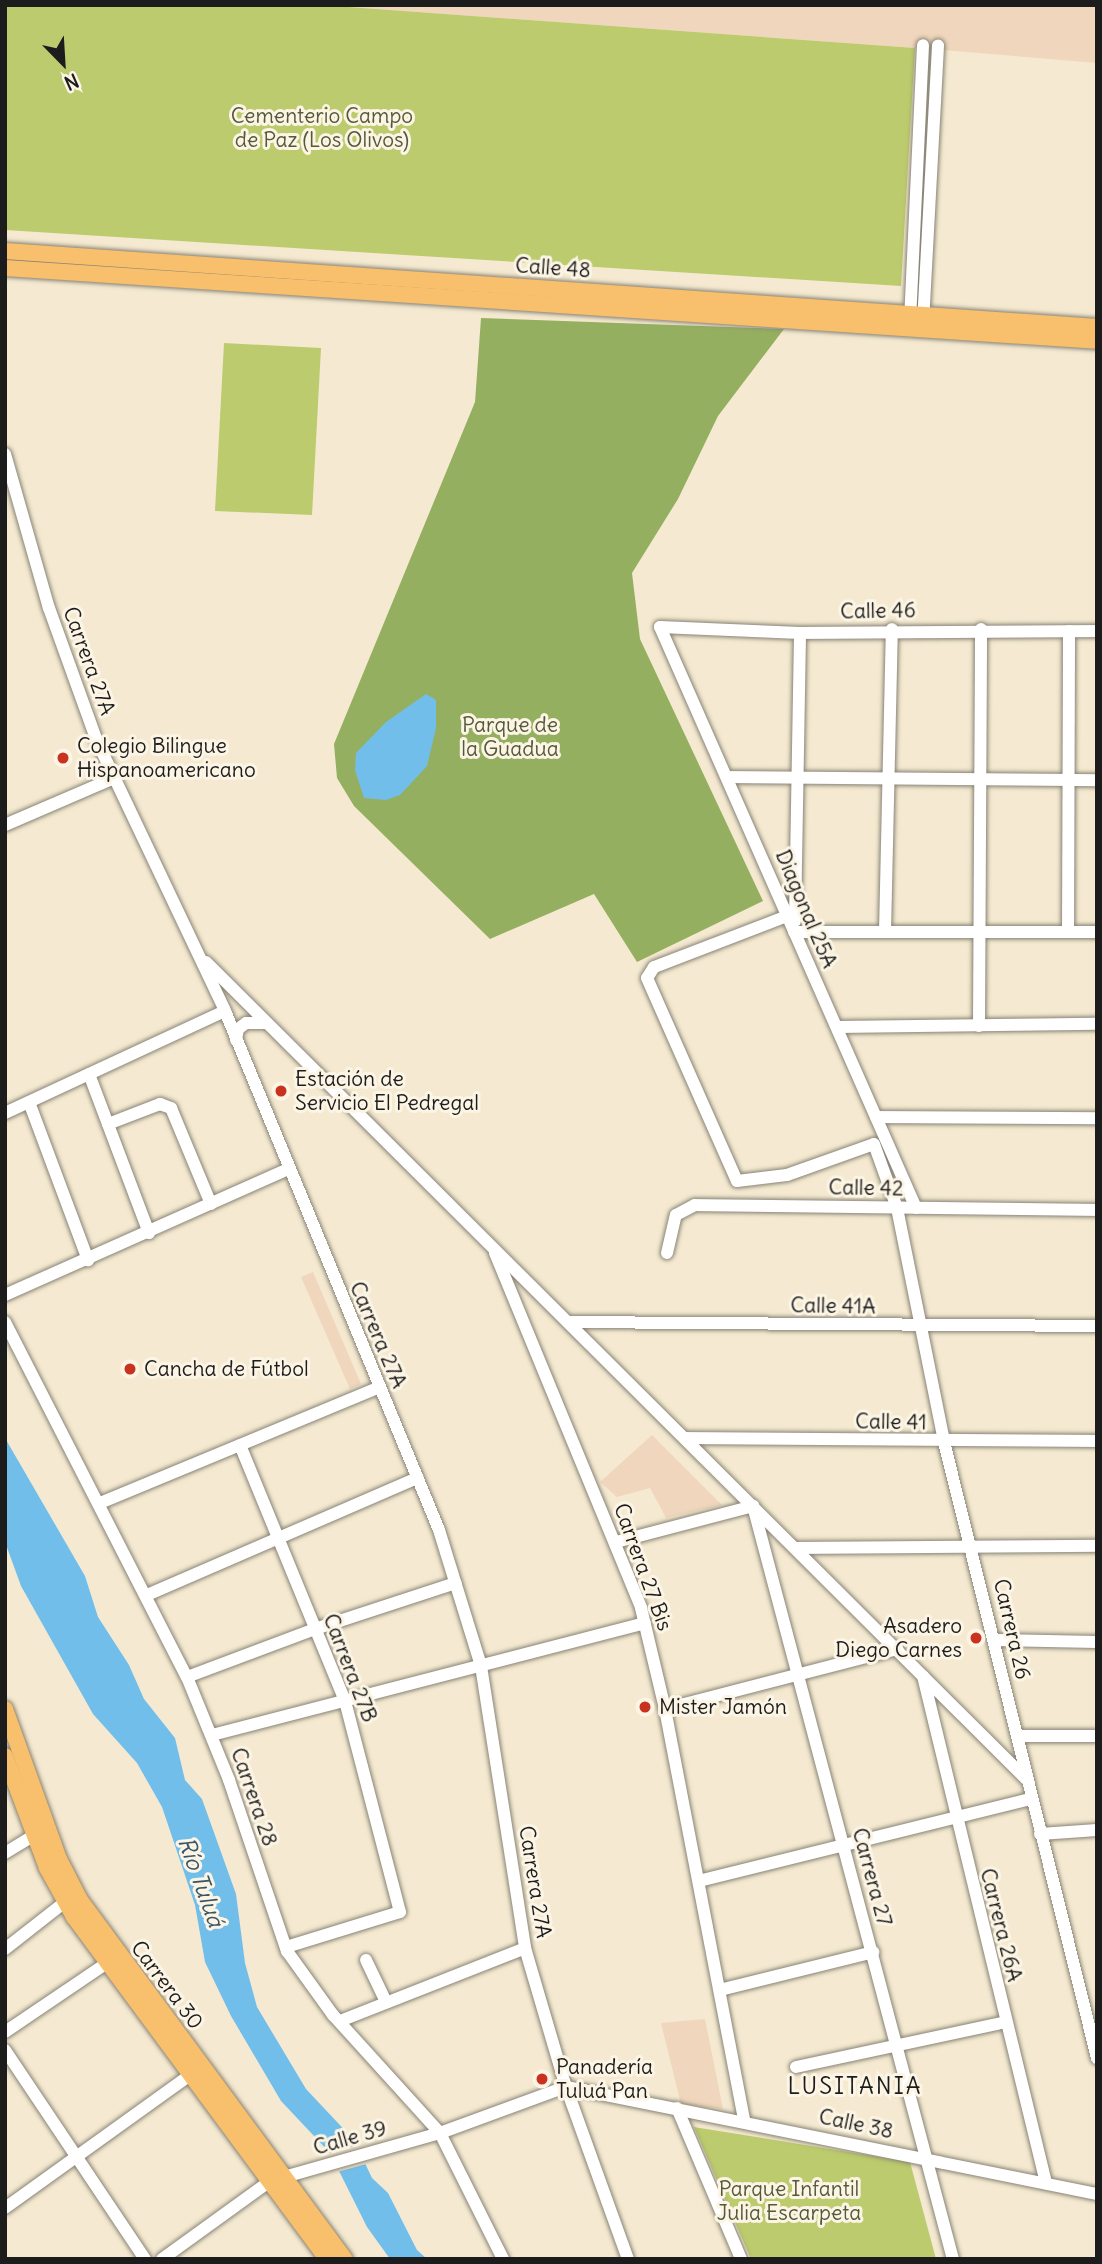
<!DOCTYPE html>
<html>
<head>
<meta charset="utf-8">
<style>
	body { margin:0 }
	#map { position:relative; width:1102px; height:2264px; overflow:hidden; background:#f5ead1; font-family:Delius,sans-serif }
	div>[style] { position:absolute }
	.built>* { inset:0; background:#f0d6bc }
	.green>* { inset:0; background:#bccb6d }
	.forest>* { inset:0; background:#95af60 }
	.water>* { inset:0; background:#72beeb }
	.pier>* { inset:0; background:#f5ead1 }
	.roads { filter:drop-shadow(0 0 2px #888376) drop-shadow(0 0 2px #888376) }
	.minor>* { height:12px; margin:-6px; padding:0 6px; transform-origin:6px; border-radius:6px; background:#fff }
	.major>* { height:16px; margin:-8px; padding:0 8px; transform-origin:8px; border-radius:8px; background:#f8bf6c }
	.dots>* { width:19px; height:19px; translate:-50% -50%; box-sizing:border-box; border:4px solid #fcf5e5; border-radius:50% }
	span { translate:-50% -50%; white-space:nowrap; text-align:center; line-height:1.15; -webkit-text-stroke:6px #fcf5e5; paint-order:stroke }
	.park-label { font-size:21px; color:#545938 }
	.street-label { font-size:21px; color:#1c1c1c }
	.poi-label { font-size:21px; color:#1c1c1c }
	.left { translate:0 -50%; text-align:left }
	.right { translate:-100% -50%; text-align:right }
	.water-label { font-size:23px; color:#3a5564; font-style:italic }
	.neighbourhood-label { font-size:23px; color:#1c1c1c; letter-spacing:2px }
	.frame { position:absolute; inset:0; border:7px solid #1c1c1c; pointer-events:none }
	.north { position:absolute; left:28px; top:28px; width:70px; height:70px; -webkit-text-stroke:5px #fcf5e5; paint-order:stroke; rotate:156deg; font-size:19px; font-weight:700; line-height:28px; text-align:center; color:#1c1c1c }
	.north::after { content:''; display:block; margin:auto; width:24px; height:32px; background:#1c1c1c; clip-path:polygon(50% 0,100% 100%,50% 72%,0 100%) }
</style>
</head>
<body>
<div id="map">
	<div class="built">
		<div style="clip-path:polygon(321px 5px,1097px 5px,1097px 63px,943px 50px)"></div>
		<div style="clip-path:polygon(313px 1272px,361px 1384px,350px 1389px,301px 1277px)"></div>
		<div style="clip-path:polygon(652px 1435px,722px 1505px,666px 1518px,650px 1488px,617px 1497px,600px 1482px)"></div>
		<div style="clip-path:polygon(705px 2019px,723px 2109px,681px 2104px,661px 2023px)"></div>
	</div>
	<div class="green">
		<div style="clip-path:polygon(5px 5px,321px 5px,915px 48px,901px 286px,5px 230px)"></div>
		<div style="clip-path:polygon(224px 343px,321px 348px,312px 515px,215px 511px)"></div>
		<div style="clip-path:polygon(694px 2127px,910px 2162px,936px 2259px,751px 2259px)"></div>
	</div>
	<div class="forest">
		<div style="clip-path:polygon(481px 318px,784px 329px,718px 416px,678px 499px,632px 573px,640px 639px,763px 901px,637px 962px,594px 894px,490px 939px,354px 806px,337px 778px,334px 744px,475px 402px)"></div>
	</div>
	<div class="water">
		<div style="clip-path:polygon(426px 694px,436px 700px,436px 728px,427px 766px,400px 795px,386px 800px,364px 798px,355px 770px,356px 753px,386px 722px)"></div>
		<div style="clip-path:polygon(5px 1438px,85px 1576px,98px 1617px,129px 1665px,144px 1699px,175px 1738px,185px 1780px,202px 1799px,236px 1894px,245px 1963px,257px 2007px,306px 2089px,354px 2140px,372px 2178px,388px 2193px,417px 2250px,427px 2259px,390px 2259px,367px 2227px,330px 2153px,281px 2101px,231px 2016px,205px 1962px,195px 1905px,162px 1807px,137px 1763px,93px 1714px,21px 1586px,5px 1542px)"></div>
	</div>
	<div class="pier">
		<div style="clip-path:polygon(360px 2144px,370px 2163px,337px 2172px,326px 2154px)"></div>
	</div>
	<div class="roads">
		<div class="minor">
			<div style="left:910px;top:321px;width:276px;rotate:-87.3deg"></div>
			<div style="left:923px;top:323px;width:278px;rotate:-86.9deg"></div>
			<div style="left:5px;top:454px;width:160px;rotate:74.1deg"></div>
			<div style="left:49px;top:608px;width:141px;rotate:70.2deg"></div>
			<div style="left:97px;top:741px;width:299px;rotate:64.6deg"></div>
			<div style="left:225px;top:1011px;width:561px;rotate:67.59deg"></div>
			<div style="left:439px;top:1530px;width:142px;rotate:72.8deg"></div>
			<div style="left:481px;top:1666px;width:285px;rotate:81.1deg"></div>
			<div style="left:525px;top:1948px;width:145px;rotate:73.6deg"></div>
			<div style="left:566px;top:2087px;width:183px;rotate:70.2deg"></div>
			<div style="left:729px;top:777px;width:368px;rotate:0.5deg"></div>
			<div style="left:5px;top:825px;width:116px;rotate:-23.3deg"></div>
			<div style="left:795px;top:913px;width:151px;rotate:159deg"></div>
			<div style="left:654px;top:967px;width:13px;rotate:122deg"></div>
			<div style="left:647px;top:978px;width:222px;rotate:66.1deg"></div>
			<div style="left:737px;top:1181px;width:50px;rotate:-6.8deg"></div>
			<div style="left:787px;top:1175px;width:92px;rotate:-19.6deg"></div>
			<div style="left:874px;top:1144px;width:68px;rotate:70.2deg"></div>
			<div style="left:897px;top:1208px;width:239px;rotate:78.6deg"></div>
			<div style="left:944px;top:1442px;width:635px;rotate:76.05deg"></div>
			<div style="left:795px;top:921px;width:288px;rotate:-89deg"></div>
			<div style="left:794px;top:932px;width:303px"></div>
			<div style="left:885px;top:932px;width:303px;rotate:-88.7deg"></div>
			<div style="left:1068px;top:932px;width:301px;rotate:-89.8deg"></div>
			<div style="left:206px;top:962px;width:1158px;rotate:44.89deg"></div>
			<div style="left:979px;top:1026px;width:397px;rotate:-89.7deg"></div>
			<div style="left:837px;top:1027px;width:260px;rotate:-0.7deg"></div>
			<div style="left:236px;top:1040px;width:11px;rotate:-80deg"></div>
			<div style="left:238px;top:1029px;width:10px;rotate:-37deg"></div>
			<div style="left:246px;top:1023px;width:20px"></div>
			<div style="left:89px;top:1074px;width:170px;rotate:69.3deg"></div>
			<div style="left:29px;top:1102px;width:169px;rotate:69.5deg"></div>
			<div style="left:5px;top:1113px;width:242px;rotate:-24.9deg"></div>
			<div style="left:876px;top:1117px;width:221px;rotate:0.3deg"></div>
			<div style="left:108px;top:1124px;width:56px;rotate:-21deg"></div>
			<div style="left:160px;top:1104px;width:12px;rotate:20deg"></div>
			<div style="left:171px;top:1108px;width:104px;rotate:67.4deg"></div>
			<div style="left:916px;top:1208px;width:635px;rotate:-113.78deg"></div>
			<div style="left:660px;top:627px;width:140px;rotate:2.5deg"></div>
			<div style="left:800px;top:633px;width:297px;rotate:-0.4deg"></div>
			<div style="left:495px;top:1253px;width:384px;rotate:67.6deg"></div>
			<div style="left:641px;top:1608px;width:104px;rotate:76.6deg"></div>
			<div style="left:665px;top:1709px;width:419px;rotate:79.1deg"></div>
			<div style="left:667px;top:1253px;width:39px;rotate:-77deg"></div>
			<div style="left:676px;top:1215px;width:21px;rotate:-28deg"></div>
			<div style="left:695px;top:1205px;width:402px;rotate:0.7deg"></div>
			<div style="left:5px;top:1295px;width:310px;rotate:-24deg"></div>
			<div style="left:5px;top:1322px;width:399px;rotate:62.9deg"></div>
			<div style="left:187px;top:1677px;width:111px;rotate:67.8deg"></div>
			<div style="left:229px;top:1780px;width:181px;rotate:71.3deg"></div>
			<div style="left:287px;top:1951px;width:79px;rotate:54.3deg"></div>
			<div style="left:333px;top:2015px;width:159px;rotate:47.8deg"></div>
			<div style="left:440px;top:2133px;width:141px;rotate:63.4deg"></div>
			<div style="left:568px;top:1322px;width:529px;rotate:0.43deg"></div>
			<div style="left:685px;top:1438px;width:412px;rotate:0.4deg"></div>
			<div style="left:240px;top:1445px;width:277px;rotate:67.7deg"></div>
			<div style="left:345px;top:1701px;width:218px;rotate:75.4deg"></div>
			<div style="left:400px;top:1912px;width:119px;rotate:162.9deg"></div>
			<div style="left:100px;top:1503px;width:303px;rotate:-22.5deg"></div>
			<div style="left:753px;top:1506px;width:779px;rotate:75.13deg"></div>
			<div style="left:616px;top:1542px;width:142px;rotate:-14.7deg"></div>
			<div style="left:796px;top:1548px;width:301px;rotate:-0.4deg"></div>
			<div style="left:147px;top:1595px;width:295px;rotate:-23.4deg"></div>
			<div style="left:997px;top:1640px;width:100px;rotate:1.1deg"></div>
			<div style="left:923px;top:1676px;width:522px;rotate:76.36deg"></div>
			<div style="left:187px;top:1677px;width:137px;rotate:-20.6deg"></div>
			<div style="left:315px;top:1629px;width:148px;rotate:-18.1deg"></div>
			<div style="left:665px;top:1709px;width:240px;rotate:-14.5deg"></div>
			<div style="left:212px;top:1735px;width:447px;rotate:-14.5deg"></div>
			<div style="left:1017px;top:1736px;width:80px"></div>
			<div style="left:1040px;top:1834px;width:57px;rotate:-4deg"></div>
			<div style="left:5px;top:1853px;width:42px;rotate:-31.4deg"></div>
			<div style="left:699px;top:1881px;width:342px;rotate:-13.9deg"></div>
			<div style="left:5px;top:1949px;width:76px;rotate:-38.1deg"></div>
			<div style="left:366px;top:1960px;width:47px;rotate:64.5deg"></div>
			<div style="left:720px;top:1990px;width:158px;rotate:-13.9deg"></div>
			<div style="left:340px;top:2021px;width:199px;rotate:-21.5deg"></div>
			<div style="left:5px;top:2032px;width:130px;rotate:-34.1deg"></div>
			<div style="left:5px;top:2050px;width:252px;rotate:56.2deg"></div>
			<div style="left:796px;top:2067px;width:215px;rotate:-12.1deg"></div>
			<div style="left:677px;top:2108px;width:164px;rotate:67deg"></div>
			<div style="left:5px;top:2208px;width:235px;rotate:-35.7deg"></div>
			<div style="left:162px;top:2259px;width:133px;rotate:-35.8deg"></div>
			<div style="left:270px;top:2181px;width:177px;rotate:-15.8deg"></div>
			<div style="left:440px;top:2133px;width:134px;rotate:-20.1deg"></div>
			<div style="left:566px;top:2087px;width:542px;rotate:11.39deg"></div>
		</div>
		<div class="major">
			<div style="left:5px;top:251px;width:1095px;rotate:3.98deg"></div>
			<div style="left:5px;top:268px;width:1094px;rotate:3.82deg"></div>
			<div style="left:5px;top:1709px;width:159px;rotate:70.2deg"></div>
			<div style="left:59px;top:1859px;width:46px;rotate:62.9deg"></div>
			<div style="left:80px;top:1900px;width:446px;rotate:53.6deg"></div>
			<div style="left:5px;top:1756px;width:120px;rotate:69.4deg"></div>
			<div style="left:47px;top:1868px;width:56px;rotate:61.1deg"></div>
			<div style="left:74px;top:1917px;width:425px;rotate:53.5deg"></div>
		</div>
	</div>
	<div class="dots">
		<div style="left:63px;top:758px;background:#c8321e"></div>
		<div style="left:281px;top:1091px;background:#c8321e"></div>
		<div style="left:130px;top:1369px;background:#c8321e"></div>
		<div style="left:976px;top:1638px;background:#c8321e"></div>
		<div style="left:645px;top:1707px;background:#c8321e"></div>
		<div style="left:542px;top:2079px;background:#c8321e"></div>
	</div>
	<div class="park-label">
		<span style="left:322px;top:128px">Cementerio Campo<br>de Paz (Los Olivos)</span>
		<span style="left:510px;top:737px">Parque de<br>la Guadua</span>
		<span style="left:789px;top:2201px">Parque Infantil<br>Julia Escarpeta</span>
	</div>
	<div class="street-label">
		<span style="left:553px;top:268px;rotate:4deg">Calle 48</span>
		<span style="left:878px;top:611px;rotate:-1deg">Calle 46</span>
		<span style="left:89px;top:661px;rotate:70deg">Carrera 27A</span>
		<span style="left:806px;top:909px;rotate:67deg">Diagonal 25A</span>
		<span style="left:866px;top:1188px;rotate:1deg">Calle 42</span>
		<span style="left:833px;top:1306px;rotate:1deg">Calle 41A</span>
		<span style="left:378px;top:1335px;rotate:67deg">Carrera 27A</span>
		<span style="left:891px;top:1422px;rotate:1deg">Calle 41</span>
		<span style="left:643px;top:1567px;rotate:70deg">Carrera 27 Bis</span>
		<span style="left:1012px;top:1629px;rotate:77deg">Carrera 26</span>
		<span style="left:350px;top:1668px;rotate:69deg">Carrera 27B</span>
		<span style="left:254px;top:1797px;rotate:71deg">Carrera 28</span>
		<span style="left:872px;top:1877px;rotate:75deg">Carrera 27</span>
		<span style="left:535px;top:1882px;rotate:81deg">Carrera 27A</span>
		<span style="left:1001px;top:1925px;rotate:76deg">Carrera 26A</span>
		<span style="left:167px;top:1985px;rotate:53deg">Carrera 30</span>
		<span style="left:856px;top:2124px;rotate:12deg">Calle 38</span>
		<span style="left:350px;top:2138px;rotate:-16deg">Calle 39</span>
	</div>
	<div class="poi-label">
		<span class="left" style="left:77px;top:758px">Colegio Bilingue<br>Hispanoamericano</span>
		<span class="left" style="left:295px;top:1091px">Estación de<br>Servicio El Pedregal</span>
		<span class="left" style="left:144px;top:1369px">Cancha de Fútbol</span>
		<span class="right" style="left:962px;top:1638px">Asadero<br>Diego Carnes</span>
		<span class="left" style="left:659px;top:1707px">Mister Jamón</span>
		<span class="left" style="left:556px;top:2079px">Panadería<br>Tuluá Pan</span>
	</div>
	<div class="water-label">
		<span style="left:201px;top:1882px;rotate:70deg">Río Tuluá</span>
	</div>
	<div class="neighbourhood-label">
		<span style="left:855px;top:2086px">LUSITANIA</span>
	</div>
	<div class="frame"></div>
	<div class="north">N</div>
</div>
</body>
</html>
